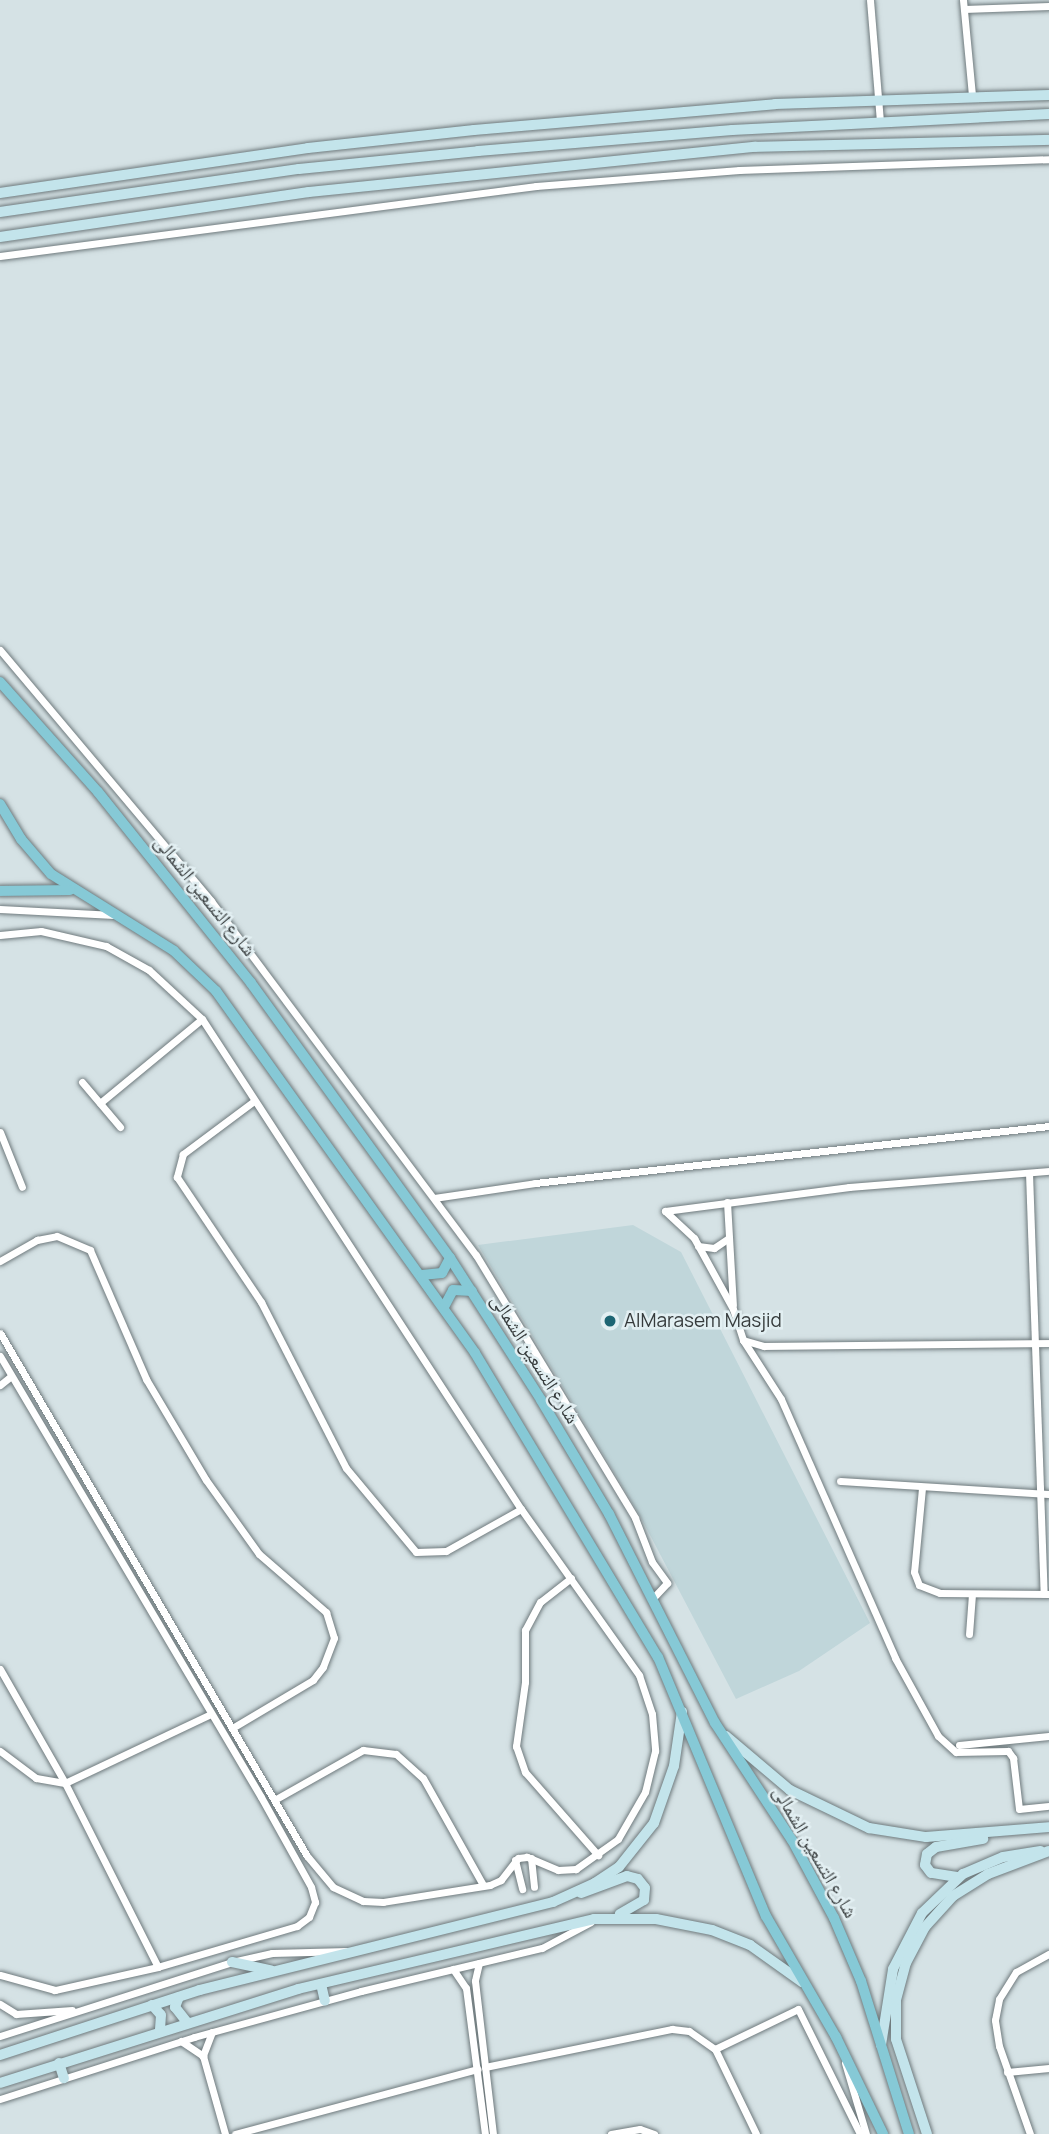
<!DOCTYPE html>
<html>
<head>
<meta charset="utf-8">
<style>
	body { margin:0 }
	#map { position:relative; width:1049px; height:2134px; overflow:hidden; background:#d5e2e5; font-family:Manrope,"Noto Naskh Arabic",sans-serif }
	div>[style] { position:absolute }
	.built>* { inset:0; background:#c0d6da }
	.roads { filter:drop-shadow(0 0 2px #6f7a7d) drop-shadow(0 0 2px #6f7a7d) }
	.street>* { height:7px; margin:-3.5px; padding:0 3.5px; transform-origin:3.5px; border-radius:3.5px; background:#fff }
	.secondary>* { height:10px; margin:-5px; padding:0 5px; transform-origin:5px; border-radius:5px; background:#c3e4eb }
	.primary>* { height:10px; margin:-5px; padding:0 5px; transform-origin:5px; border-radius:5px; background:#86c9d6 }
	.dots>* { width:19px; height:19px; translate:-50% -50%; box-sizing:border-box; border:4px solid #e2eff2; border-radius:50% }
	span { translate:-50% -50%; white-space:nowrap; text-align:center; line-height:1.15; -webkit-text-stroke:5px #e2eff2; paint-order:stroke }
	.street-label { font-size:19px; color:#363b3c }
	.poi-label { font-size:19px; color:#363b3c }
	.left { translate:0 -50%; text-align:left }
</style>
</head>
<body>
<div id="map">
	<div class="built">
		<div style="clip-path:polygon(633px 1225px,681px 1252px,870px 1623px,799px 1671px,736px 1699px,639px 1514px,478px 1245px)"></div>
	</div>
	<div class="roads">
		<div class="street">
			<div style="left:870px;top:0;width:122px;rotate:85.3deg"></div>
			<div style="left:963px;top:0;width:96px;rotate:84.6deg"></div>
			<div style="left:964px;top:9px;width:85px;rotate:-2deg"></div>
			<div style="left:0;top:256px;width:541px;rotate:-7.44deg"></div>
			<div style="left:536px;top:186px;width:204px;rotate:-4.5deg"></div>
			<div style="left:739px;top:170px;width:310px;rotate:-2deg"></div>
			<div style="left:0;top:650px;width:328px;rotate:49.9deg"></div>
			<div style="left:211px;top:901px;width:442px;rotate:53.2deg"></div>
			<div style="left:476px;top:1255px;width:307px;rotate:58.8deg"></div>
			<div style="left:635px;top:1518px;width:47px;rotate:68.9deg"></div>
			<div style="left:652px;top:1562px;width:26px;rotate:54deg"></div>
			<div style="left:667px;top:1583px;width:22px;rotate:133deg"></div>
			<div style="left:0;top:909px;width:114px;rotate:3deg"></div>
			<div style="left:0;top:935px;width:41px;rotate:-5.6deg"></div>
			<div style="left:41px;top:931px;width:67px;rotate:13deg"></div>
			<div style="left:106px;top:946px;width:49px;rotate:29.2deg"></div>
			<div style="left:149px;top:970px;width:72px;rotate:42.8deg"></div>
			<div style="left:202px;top:1019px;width:585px;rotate:56.94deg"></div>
			<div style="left:521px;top:1509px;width:204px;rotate:54.6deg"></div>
			<div style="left:639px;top:1675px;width:41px;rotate:71.6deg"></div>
			<div style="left:652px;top:1714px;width:37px;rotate:85deg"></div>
			<div style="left:655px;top:1751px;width:42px;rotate:103.7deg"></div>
			<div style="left:645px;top:1792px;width:54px;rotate:119.9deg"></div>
			<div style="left:618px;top:1839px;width:52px;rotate:144.5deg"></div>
			<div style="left:576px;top:1869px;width:18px;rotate:177deg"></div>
			<div style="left:558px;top:1870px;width:34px;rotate:-157deg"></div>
			<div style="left:527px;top:1857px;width:9px;rotate:174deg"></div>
			<div style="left:518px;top:1858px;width:28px;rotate:128deg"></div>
			<div style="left:501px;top:1880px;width:12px;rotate:156deg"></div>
			<div style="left:490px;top:1885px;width:108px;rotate:171deg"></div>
			<div style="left:383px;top:1902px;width:20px;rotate:-177deg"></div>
			<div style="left:363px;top:1901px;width:33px;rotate:-155deg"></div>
			<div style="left:333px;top:1887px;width:40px;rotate:-130deg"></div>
			<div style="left:307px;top:1856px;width:606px;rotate:-120.41deg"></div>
			<div style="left:82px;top:1082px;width:59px;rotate:49.8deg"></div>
			<div style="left:254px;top:1101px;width:89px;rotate:143.3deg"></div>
			<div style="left:183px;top:1154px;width:24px;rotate:105deg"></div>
			<div style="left:177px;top:1177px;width:151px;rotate:56.1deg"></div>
			<div style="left:261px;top:1302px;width:186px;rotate:62.9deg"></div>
			<div style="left:346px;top:1468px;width:109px;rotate:50.2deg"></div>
			<div style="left:416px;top:1552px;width:30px;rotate:-2deg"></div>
			<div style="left:446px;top:1551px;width:86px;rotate:-29.2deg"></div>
			<div style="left:100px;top:1103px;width:132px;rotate:-39.5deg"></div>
			<div style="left:0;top:1132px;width:59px;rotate:68.2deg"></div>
			<div style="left:1029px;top:1173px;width:421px;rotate:88deg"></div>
			<div style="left:434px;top:1198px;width:102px;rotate:-8.4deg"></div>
			<div style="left:535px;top:1183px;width:517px;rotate:-6.33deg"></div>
			<div style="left:727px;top:1202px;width:103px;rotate:86.7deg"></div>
			<div style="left:665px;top:1211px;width:40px;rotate:43deg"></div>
			<div style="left:694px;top:1238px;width:81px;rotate:61.2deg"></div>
			<div style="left:733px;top:1309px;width:33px;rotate:72deg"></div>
			<div style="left:743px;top:1340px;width:70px;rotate:57.2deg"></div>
			<div style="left:781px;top:1399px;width:283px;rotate:66.2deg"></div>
			<div style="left:895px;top:1658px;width:89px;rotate:61.1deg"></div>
			<div style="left:938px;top:1736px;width:24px;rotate:42deg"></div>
			<div style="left:956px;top:1752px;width:52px;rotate:-1.1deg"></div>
			<div style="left:1008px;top:1751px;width:9px;rotate:54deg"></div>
			<div style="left:1013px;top:1758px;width:51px;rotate:83.3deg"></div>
			<div style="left:1019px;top:1809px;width:30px;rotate:-6deg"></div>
			<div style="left:665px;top:1211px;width:186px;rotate:-7.4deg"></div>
			<div style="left:849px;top:1187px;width:201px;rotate:-4.6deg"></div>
			<div style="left:698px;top:1246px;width:16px;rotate:7deg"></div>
			<div style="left:714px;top:1248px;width:18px;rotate:-34deg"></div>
			<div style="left:0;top:1261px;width:43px;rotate:-29.6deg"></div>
			<div style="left:37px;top:1240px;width:20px;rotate:-11deg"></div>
			<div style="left:57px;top:1236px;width:36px;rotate:23deg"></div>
			<div style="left:90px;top:1250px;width:141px;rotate:66.5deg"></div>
			<div style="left:146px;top:1379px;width:117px;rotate:59.3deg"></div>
			<div style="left:206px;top:1480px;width:91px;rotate:54.4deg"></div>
			<div style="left:259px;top:1554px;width:89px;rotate:40.9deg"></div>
			<div style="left:326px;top:1612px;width:27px;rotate:73deg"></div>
			<div style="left:334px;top:1638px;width:31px;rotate:111deg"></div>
			<div style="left:323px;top:1667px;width:16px;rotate:128deg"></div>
			<div style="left:313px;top:1680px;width:92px;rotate:149.3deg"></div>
			<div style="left:743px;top:1340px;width:22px;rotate:16deg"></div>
			<div style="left:764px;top:1346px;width:285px;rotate:-0.6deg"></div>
			<div style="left:0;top:1356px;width:512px;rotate:59.38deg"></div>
			<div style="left:261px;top:1797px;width:103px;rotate:60.9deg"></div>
			<div style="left:311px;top:1887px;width:16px;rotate:75deg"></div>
			<div style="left:315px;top:1902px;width:16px;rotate:112deg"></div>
			<div style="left:309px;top:1917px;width:15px;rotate:143deg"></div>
			<div style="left:297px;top:1926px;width:145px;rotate:163.6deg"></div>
			<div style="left:158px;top:1967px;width:106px;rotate:167.4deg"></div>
			<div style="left:55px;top:1990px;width:57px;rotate:-164.7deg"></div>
			<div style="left:0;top:1385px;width:14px;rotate:-39deg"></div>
			<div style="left:840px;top:1481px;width:209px;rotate:3.6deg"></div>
			<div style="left:922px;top:1488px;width:84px;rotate:95.4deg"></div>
			<div style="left:914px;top:1572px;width:14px;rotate:69deg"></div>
			<div style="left:919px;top:1585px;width:22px;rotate:21deg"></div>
			<div style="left:940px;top:1593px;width:109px;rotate:0.5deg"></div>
			<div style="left:571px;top:1578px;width:39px;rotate:142deg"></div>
			<div style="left:540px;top:1602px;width:32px;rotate:118deg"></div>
			<div style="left:525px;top:1630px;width:52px;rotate:90deg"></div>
			<div style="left:525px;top:1682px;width:65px;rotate:98deg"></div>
			<div style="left:516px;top:1746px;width:28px;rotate:71deg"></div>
			<div style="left:525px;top:1772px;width:111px;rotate:48.7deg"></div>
			<div style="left:969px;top:1634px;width:40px;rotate:-85.7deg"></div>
			<div style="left:0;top:1669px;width:131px;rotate:60.3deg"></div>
			<div style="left:65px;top:1783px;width:206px;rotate:63.2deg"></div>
			<div style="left:959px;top:1745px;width:90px;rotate:-5.7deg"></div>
			<div style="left:0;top:1751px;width:45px;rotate:36.9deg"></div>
			<div style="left:36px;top:1778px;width:29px;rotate:10deg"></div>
			<div style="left:65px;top:1783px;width:161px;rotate:-25.3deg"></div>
			<div style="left:276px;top:1799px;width:100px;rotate:-29.4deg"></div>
			<div style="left:363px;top:1750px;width:33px;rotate:7deg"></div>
			<div style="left:396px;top:1754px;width:36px;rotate:42deg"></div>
			<div style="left:423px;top:1778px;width:123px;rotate:60.7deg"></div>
			<div style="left:531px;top:1858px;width:29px;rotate:84deg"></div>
			<div style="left:515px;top:1860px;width:30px;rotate:76deg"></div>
			<div style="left:479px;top:1963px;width:18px;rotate:103deg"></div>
			<div style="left:475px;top:1981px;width:154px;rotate:83.3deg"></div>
			<div style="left:453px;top:1969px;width:23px;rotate:56deg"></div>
			<div style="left:466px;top:1988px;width:147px;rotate:82.6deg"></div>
			<div style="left:0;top:2004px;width:19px;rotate:32deg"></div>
			<div style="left:16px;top:2014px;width:56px;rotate:-4.1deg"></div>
			<div style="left:212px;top:2032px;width:26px;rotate:111deg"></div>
			<div style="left:203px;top:2056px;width:81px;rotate:74.2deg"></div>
			<div style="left:0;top:2036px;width:244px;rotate:-17.7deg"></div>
			<div style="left:232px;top:1962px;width:41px;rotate:-12.7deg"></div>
			<div style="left:272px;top:1953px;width:75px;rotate:-1.5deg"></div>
			<div style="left:181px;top:2041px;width:27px;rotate:34deg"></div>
			<div style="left:715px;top:2049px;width:92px;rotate:-25.7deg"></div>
			<div style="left:798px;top:2009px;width:140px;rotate:63.6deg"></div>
			<div style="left:845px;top:2063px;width:74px;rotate:73.5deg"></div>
			<div style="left:485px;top:2067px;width:191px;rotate:-11.5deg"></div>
			<div style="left:672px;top:2029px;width:17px;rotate:7deg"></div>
			<div style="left:689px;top:2031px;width:32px;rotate:35deg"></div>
			<div style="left:715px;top:2049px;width:94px;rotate:64.2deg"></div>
			<div style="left:1007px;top:2072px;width:42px;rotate:-5.4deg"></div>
			<div style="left:0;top:2099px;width:204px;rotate:-17.7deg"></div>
			<div style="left:194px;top:2037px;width:173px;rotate:-15.4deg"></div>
			<div style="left:361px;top:1991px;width:186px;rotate:-13.4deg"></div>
			<div style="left:542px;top:1948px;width:55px;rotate:-28deg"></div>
			<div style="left:235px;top:2134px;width:251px;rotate:-15deg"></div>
			<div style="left:611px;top:2134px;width:29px;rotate:-10deg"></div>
			<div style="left:640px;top:2129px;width:15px;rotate:20deg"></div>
			<div style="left:1030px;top:2134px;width:93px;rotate:-109.4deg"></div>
			<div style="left:999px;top:2046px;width:26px;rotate:-99deg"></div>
			<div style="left:995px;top:2020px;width:21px;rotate:-79deg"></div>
			<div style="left:999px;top:1999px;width:32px;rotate:-58deg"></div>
			<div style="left:1016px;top:1972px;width:38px;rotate:-29deg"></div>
		</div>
		<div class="secondary">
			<div style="left:0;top:193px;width:311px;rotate:-8.3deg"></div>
			<div style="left:308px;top:148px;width:167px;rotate:-6.2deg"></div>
			<div style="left:474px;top:130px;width:302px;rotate:-4.9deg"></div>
			<div style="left:775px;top:104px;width:274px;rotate:-1.9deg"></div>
			<div style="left:0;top:212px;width:302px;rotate:-8.2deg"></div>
			<div style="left:299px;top:169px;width:180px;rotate:-5.7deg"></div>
			<div style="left:478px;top:151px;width:255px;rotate:-4.7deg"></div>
			<div style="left:732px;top:130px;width:317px;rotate:-2.9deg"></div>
			<div style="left:0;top:237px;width:312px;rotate:-8.3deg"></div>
			<div style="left:309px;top:192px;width:448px;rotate:-5.8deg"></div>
			<div style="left:755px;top:147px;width:294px;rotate:-1.4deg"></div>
			<div style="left:726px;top:1736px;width:84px;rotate:40.2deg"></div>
			<div style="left:790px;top:1790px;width:88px;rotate:25.7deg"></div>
			<div style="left:869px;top:1828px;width:58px;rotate:9deg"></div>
			<div style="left:926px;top:1837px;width:123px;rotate:-4.6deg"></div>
			<div style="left:957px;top:1877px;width:26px;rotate:-171deg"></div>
			<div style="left:931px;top:1873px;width:10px;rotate:-127deg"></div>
			<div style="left:925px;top:1865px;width:11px;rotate:-80deg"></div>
			<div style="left:927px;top:1854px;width:11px;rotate:-38deg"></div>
			<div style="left:936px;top:1847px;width:48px;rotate:-9.7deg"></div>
			<div style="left:581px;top:1893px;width:49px;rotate:-20.3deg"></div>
			<div style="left:627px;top:1876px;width:11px;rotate:15deg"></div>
			<div style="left:638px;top:1879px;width:11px;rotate:52deg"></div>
			<div style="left:645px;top:1888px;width:12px;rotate:95deg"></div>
			<div style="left:644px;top:1900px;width:28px;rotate:150deg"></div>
			<div style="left:232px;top:1962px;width:40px;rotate:12deg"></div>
			<div style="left:321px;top:1984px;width:17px;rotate:77deg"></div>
			<div style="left:179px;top:1997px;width:11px;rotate:112deg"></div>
			<div style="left:175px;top:2007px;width:18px;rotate:52deg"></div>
			<div style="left:152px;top:2005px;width:13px;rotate:48deg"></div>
			<div style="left:161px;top:2015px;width:15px;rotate:94deg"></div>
			<div style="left:881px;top:2045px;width:77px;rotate:-81deg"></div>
			<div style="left:893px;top:1969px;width:63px;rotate:-62.6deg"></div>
			<div style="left:922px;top:1913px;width:57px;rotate:-43.6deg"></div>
			<div style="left:963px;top:1874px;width:43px;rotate:-23deg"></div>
			<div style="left:1003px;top:1857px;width:38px;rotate:-9deg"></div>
			<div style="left:0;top:2055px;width:210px;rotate:-18deg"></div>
			<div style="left:200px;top:1990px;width:364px;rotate:-14deg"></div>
			<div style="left:553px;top:1902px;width:46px;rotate:-24.3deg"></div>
			<div style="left:595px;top:1883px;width:29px;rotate:-34deg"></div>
			<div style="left:619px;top:1867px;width:56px;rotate:-51.5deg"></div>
			<div style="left:654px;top:1823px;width:60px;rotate:-70.7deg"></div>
			<div style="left:674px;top:1766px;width:55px;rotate:-81.6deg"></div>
			<div style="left:59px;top:2063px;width:16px;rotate:72deg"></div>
			<div style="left:0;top:2083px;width:312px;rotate:-17.5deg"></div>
			<div style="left:298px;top:1989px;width:304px;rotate:-13.3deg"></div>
			<div style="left:594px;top:1919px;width:62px"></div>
			<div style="left:656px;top:1919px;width:57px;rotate:11.1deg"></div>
			<div style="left:712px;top:1930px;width:41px;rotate:21.5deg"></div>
			<div style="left:750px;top:1945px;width:64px;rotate:35.4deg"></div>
			<div style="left:927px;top:2134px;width:100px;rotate:-108.1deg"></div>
			<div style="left:896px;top:2039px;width:39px;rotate:-90deg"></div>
			<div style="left:896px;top:2000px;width:38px;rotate:-75deg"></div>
			<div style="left:906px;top:1963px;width:41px;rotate:-62.2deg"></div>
			<div style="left:925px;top:1927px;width:42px;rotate:-47.9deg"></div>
			<div style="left:953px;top:1896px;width:41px;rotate:-32.2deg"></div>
			<div style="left:988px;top:1874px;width:65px;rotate:-20.7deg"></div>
		</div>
		<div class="primary">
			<div style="left:0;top:682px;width:147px;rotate:48.3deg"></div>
			<div style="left:98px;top:792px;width:245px;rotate:51.3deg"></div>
			<div style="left:251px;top:983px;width:339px;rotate:54.1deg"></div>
			<div style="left:450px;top:1258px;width:169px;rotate:57.3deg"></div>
			<div style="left:541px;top:1400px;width:133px;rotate:59.2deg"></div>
			<div style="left:609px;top:1514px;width:234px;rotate:63.1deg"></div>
			<div style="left:715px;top:1723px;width:140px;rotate:56.7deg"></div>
			<div style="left:792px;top:1840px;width:89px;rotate:61.7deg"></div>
			<div style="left:834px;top:1918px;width:69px;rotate:66.8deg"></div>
			<div style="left:861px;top:1981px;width:160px;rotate:72.6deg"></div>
			<div style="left:0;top:804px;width:41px;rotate:59deg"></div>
			<div style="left:21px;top:839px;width:46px;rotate:49.4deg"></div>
			<div style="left:51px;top:874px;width:145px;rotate:32deg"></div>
			<div style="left:174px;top:951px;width:58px;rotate:43.6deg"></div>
			<div style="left:216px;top:991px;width:445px;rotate:54.4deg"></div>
			<div style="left:475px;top:1353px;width:355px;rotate:59deg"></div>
			<div style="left:658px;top:1657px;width:281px;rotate:67.4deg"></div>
			<div style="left:766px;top:1916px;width:140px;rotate:60deg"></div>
			<div style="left:836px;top:2037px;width:108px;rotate:64.1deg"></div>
			<div style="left:0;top:891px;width:70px;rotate:-0.8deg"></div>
			<div style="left:422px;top:1275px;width:20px;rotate:-6deg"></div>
			<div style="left:442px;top:1273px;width:17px;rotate:-62deg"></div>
			<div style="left:444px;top:1307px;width:19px;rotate:-62deg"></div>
			<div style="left:453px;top:1290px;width:19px;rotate:3deg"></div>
		</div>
	</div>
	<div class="dots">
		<div style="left:610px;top:1321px;background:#1d6573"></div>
	</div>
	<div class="street-label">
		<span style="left:205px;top:896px;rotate:51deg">شارع التسعين الشمالى</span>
		<span style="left:535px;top:1359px;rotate:58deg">شارع التسعين الشمالى</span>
		<span style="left:815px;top:1852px;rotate:60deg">شارع التسعين الشمالى</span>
	</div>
	<div class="poi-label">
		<span class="left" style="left:624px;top:1321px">AlMarasem Masjid</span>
	</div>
</div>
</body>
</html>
